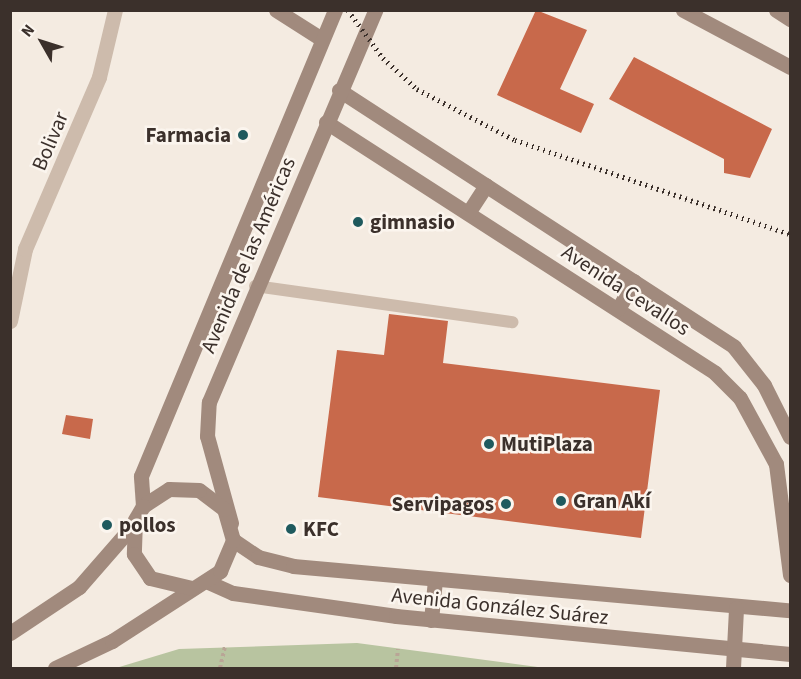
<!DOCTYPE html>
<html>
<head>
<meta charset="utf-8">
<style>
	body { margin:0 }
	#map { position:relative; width:801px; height:679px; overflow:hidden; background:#f4ebe1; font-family:"Source Sans 3",sans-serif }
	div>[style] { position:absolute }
	.green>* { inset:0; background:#b8c4a0 }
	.building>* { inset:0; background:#c8694b }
	.path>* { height:4px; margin-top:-2px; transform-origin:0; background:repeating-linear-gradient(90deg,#b9a596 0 3px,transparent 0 6px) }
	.lane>* { height:12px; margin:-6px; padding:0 6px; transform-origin:6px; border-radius:6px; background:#cdbbac }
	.street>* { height:15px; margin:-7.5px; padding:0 7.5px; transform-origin:7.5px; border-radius:7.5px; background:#cdbbac }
	.secondary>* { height:15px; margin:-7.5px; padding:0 7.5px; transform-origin:7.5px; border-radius:7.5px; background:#a18a7d }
	.rail>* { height:4.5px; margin-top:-2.25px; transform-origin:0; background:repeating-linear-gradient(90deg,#3b302b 0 1.5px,transparent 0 6px) }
	.dots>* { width:16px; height:16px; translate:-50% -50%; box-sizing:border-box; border:3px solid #fbf5ee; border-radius:50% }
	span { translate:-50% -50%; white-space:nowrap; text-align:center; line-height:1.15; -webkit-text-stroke:5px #fbf5ee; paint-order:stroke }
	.poi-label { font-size:21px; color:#3b302b; font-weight:700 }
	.right { translate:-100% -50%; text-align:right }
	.left { translate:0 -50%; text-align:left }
	.street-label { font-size:21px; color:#3b302b }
	.frame { position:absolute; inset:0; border:12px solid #3b302b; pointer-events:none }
	.north { position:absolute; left:12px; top:12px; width:60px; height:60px; -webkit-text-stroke:4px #fbf5ee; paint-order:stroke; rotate:309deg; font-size:16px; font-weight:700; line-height:24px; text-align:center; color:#3b302b }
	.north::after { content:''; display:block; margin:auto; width:21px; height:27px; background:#3b302b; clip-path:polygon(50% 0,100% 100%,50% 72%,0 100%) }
</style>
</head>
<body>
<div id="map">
	<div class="green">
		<div style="clip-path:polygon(357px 643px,545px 668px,116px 668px,179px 649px)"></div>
	</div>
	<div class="building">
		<div style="clip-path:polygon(536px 10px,587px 30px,560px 89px,594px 104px,581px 133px,497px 95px)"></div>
		<div style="clip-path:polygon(634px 57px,772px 129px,750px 178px,724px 173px,724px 159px,609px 99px)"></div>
		<div style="clip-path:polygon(389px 314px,448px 321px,443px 363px,660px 390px,641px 538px,318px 497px,337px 350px,384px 355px)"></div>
		<div style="clip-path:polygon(66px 415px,93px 419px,90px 439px,62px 434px)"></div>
	</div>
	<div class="path">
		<div style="left:220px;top:668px;width:22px;rotate:-77deg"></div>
		<div style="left:396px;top:668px;width:19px;rotate:-84deg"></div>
	</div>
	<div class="lane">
		<div style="left:255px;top:286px;width:260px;rotate:8deg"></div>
	</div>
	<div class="street">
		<div style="left:10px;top:321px;width:74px;rotate:-78.2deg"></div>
		<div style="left:25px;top:249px;width:187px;rotate:-66.7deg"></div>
		<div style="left:99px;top:77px;width:69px;rotate:-76.6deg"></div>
	</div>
	<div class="secondary">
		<div style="left:276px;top:10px;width:52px;rotate:32.5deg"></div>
		<div style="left:683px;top:10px;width:121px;rotate:28deg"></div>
		<div style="left:776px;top:10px;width:17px;rotate:33deg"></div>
		<div style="left:339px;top:90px;width:471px;rotate:33deg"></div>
		<div style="left:734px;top:347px;width:48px;rotate:51.7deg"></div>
		<div style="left:764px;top:385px;width:58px;rotate:63.4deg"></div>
		<div style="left:326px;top:122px;width:463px;rotate:32.8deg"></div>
		<div style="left:715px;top:373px;width:35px;rotate:45deg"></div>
		<div style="left:740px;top:398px;width:75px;rotate:61.4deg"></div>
		<div style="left:776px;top:464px;width:112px;rotate:82.8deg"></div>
		<div style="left:468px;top:213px;width:33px;rotate:-57deg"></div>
		<div style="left:618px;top:309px;width:32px;rotate:-60deg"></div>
		<div style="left:143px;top:506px;width:30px;rotate:-94deg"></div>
		<div style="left:141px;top:476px;width:505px;rotate:-67.4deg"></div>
		<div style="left:231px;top:523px;width:90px;rotate:-105.4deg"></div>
		<div style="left:207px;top:436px;width:34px;rotate:-87deg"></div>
		<div style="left:209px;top:402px;width:426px;rotate:-67deg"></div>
		<div style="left:233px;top:540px;width:30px;rotate:34deg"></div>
		<div style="left:258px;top:557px;width:36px;rotate:14deg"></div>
		<div style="left:293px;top:566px;width:499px;rotate:5.1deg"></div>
		<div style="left:208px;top:582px;width:27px;rotate:24deg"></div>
		<div style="left:233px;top:593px;width:165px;rotate:8deg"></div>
		<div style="left:396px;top:616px;width:396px;rotate:5.5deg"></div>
		<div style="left:431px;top:620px;width:40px;rotate:-84.3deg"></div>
		<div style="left:10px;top:633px;width:83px;rotate:-33.7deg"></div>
		<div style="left:79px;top:587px;width:82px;rotate:-48.9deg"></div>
		<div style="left:55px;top:668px;width:63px;rotate:-25.3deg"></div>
		<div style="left:112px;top:641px;width:129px;rotate:-32.9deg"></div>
		<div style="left:220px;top:571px;width:34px;rotate:-67deg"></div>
		<div style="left:233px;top:540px;width:32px;rotate:-106deg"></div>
		<div style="left:224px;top:509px;width:31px;rotate:-143deg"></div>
		<div style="left:199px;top:490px;width:30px;rotate:-178deg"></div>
		<div style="left:169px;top:489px;width:31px;rotate:147deg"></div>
		<div style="left:143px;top:506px;width:16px;rotate:120deg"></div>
		<div style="left:135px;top:520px;width:34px;rotate:92deg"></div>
		<div style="left:134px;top:554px;width:29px;rotate:56deg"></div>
		<div style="left:150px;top:578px;width:43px;rotate:13.4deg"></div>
		<div style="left:733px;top:668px;width:60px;rotate:-87.1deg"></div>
	</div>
	<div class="rail">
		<div style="left:348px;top:10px;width:59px;rotate:53.9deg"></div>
		<div style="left:383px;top:58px;width:46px;rotate:42.4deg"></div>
		<div style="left:417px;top:89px;width:110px;rotate:27.5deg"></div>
		<div style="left:515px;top:140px;width:291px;rotate:18.9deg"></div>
	</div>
	<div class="dots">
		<div style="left:243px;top:135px;background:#1f5a5e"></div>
		<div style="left:358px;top:222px;background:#1f5a5e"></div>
		<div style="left:489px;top:444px;background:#1f5a5e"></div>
		<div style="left:561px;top:501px;background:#1f5a5e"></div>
		<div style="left:506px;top:504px;background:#1f5a5e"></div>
		<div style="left:107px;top:525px;background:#1f5a5e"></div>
		<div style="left:291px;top:529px;background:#1f5a5e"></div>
	</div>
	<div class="poi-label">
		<span class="right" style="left:231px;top:135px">Farmacia</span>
		<span class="left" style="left:370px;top:222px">gimnasio</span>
		<span class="left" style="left:501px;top:444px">MutiPlaza</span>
		<span class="left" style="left:573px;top:501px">Gran Akí</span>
		<span class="right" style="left:494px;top:504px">Servipagos</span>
		<span class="left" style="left:119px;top:525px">pollos</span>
		<span class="left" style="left:303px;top:529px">KFC</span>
	</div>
	<div class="street-label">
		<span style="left:50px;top:141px;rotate:-67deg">Bolivar</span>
		<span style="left:248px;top:255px;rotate:-67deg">Avenida de las Américas</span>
		<span style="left:626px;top:290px;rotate:33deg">Avenida Cevallos</span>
		<span style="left:500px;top:606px;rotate:6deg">Avenida González Suárez</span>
	</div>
	<div class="frame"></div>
	<div class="north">N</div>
</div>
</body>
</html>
